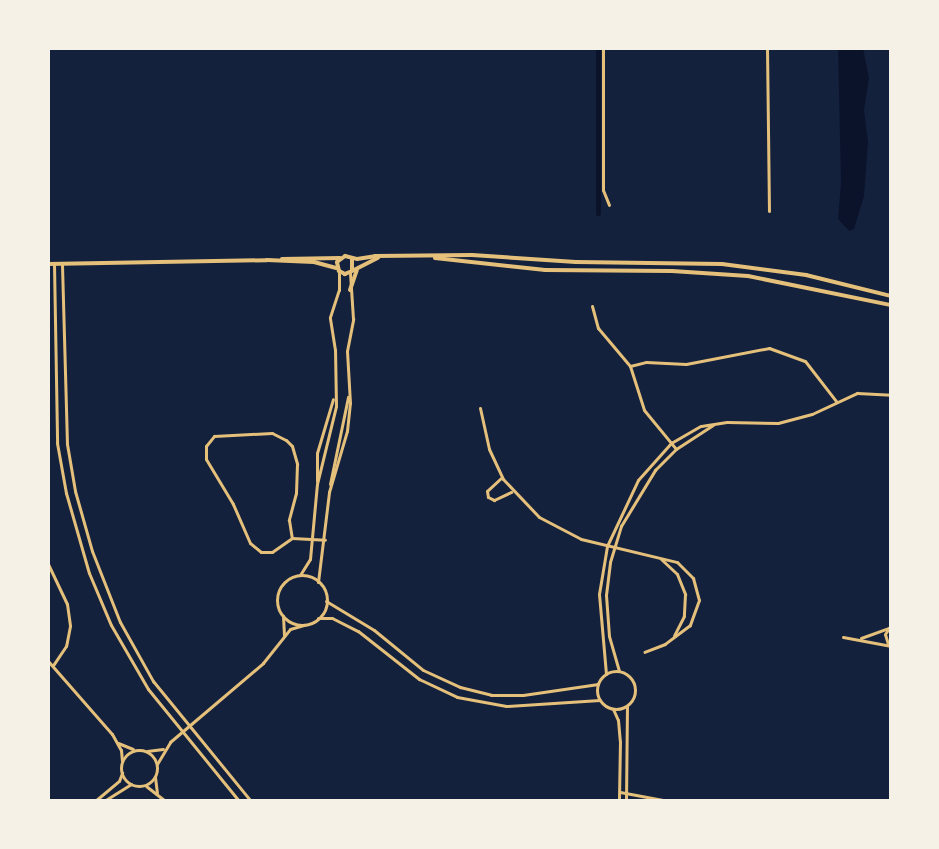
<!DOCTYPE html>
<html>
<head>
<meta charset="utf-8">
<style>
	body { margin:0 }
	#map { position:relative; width:939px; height:849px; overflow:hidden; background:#14213d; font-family:"Times New Roman",serif }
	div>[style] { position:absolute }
	.water>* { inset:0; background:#0b132b }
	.canal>* { height:5px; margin:-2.5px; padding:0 2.5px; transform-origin:2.5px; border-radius:2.5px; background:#0b132b }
	.minor>* { height:3px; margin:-1.5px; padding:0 1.5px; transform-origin:1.5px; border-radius:1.5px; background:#e5c07b }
	.minor>.ring { margin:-1.5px; padding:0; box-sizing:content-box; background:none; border:3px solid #e5c07b; border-radius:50% }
	.tertiary>* { height:3px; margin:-1.5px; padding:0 1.5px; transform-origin:1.5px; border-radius:1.5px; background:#e5c07b }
	.secondary>* { height:4px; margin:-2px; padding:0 2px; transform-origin:2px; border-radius:2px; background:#e5c07b }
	span { translate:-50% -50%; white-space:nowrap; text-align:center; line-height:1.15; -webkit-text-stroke:8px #f6f1e7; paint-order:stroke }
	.frame { position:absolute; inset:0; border:50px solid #f6f1e7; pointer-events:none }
</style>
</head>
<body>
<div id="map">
	<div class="water">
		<div style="clip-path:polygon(838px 48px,863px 48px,869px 78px,864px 110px,868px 142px,864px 196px,854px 229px,849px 231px,838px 219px,841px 183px)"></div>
	</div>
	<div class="canal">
		<div style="left:598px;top:48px;width:165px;rotate:90deg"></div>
	</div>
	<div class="minor">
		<div style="left:603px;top:48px;width:142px;rotate:90deg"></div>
		<div style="left:603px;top:190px;width:16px;rotate:68deg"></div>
		<div style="left:767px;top:48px;width:163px;rotate:89.3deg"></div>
		<div style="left:592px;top:306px;width:23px;rotate:75deg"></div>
		<div style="left:598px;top:328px;width:50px;rotate:49.9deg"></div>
		<div style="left:630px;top:366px;width:46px;rotate:72.3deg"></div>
		<div style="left:644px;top:410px;width:50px;rotate:50.6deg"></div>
		<div style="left:630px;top:366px;width:16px;rotate:-14deg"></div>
		<div style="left:646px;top:362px;width:40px;rotate:2.9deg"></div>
		<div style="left:686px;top:364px;width:85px;rotate:-10.9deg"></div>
		<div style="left:769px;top:348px;width:38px;rotate:20deg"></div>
		<div style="left:805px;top:361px;width:51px;rotate:52.2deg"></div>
		<div style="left:480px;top:408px;width:42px;rotate:77.6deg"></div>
		<div style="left:489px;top:449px;width:33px;rotate:65deg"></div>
		<div style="left:503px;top:479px;width:52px;rotate:46.5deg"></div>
		<div style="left:539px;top:517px;width:47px;rotate:27.6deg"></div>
		<div style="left:581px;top:539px;width:99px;rotate:13.5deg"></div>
		<div style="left:677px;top:562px;width:23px;rotate:45deg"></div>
		<div style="left:693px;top:578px;width:23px;rotate:75deg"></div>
		<div style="left:699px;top:600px;width:27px;rotate:110deg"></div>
		<div style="left:690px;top:625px;width:31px;rotate:143deg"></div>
		<div style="left:665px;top:644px;width:22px;rotate:159deg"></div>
		<div style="left:501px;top:478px;width:19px;rotate:137deg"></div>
		<div style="left:487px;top:491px;width:6px;rotate:81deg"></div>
		<div style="left:488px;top:497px;width:7px;rotate:27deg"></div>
		<div style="left:494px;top:500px;width:19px;rotate:-25deg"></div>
		<div style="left:317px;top:481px;width:28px;rotate:-90deg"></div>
		<div style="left:317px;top:453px;width:56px;rotate:-73.5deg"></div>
		<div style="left:330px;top:484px;width:89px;rotate:-78.3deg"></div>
		<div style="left:292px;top:538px;width:24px;rotate:145deg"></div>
		<div style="left:272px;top:552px;width:11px;rotate:180deg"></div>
		<div style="left:261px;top:552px;width:14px;rotate:-141deg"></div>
		<div style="left:250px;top:543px;width:43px;rotate:-113.6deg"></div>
		<div style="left:233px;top:504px;width:52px;rotate:-121deg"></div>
		<div style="left:206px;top:459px;width:13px;rotate:-90deg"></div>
		<div style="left:206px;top:446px;width:13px;rotate:-51deg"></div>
		<div style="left:214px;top:436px;width:58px;rotate:-3deg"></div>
		<div style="left:272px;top:433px;width:16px;rotate:27deg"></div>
		<div style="left:286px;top:440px;width:8px;rotate:45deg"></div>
		<div style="left:292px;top:446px;width:19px;rotate:74deg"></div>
		<div style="left:297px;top:464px;width:29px;rotate:92deg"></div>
		<div style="left:296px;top:493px;width:28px;rotate:105deg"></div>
		<div style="left:289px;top:520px;width:18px;rotate:81deg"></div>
		<div style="left:292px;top:538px;width:33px;rotate:3deg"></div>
		<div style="left:661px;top:559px;width:22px;rotate:43deg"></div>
		<div style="left:677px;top:574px;width:22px;rotate:68deg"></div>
		<div style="left:685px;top:594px;width:22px;rotate:93deg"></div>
		<div style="left:684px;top:616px;width:22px;rotate:117deg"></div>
		<div style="left:48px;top:564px;width:44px;rotate:64.6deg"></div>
		<div style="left:67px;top:604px;width:22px;rotate:82deg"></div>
		<div style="left:70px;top:626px;width:20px;rotate:101deg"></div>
		<div style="left:66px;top:646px;width:23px;rotate:124deg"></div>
		<div style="left:300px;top:575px;width:19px;rotate:-58deg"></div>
		<div style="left:310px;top:559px;width:75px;rotate:-84.7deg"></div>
		<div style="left:317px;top:484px;width:80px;rotate:-76.3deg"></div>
		<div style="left:336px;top:406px;width:56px;rotate:-91deg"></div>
		<div style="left:335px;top:350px;width:33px;rotate:-99deg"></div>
		<div style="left:330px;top:317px;width:28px;rotate:-72deg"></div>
		<div style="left:339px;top:290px;width:19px;rotate:-90deg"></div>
		<div class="ring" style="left:277px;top:575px;width:47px;height:47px"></div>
		<div style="left:318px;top:582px;width:91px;rotate:-83deg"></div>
		<div style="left:329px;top:492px;width:64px;rotate:-73.6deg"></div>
		<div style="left:347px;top:431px;width:28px;rotate:-84deg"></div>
		<div style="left:350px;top:403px;width:52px;rotate:-93.3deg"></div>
		<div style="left:347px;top:351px;width:33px;rotate:-79deg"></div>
		<div style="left:353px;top:319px;width:46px;rotate:-93.7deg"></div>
		<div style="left:326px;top:601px;width:56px;rotate:31.1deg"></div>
		<div style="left:374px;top:630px;width:63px;rotate:39.2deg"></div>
		<div style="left:423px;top:670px;width:41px;rotate:24.7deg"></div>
		<div style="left:460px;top:687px;width:32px;rotate:14deg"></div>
		<div style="left:491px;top:695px;width:32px"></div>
		<div style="left:523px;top:695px;width:76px;rotate:-8.3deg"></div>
		<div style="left:283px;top:616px;width:20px;rotate:87deg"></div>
		<div style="left:318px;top:618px;width:14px"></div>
		<div style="left:332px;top:618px;width:29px;rotate:27deg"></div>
		<div style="left:358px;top:631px;width:78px;rotate:38.2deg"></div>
		<div style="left:419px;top:679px;width:42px;rotate:25.3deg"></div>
		<div style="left:457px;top:697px;width:50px;rotate:10.4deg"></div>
		<div style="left:506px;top:706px;width:94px;rotate:-3.7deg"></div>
		<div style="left:843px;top:637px;width:49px;rotate:10.6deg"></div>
		<div style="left:861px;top:638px;width:29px;rotate:-20deg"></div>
		<div style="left:888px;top:644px;width:10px;rotate:-107deg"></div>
		<div style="left:885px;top:634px;width:11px;rotate:-56deg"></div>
		<div style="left:48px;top:661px;width:97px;rotate:48.8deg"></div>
		<div style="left:112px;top:734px;width:18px;rotate:61deg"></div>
		<div style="left:121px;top:750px;width:11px;rotate:85deg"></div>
		<div class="ring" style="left:597px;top:671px;width:35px;height:35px"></div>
		<div style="left:619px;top:671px;width:36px;rotate:-106deg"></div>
		<div style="left:609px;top:636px;width:41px;rotate:-94.2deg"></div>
		<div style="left:606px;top:595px;width:33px;rotate:-83deg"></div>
		<div style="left:610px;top:562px;width:38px;rotate:-73deg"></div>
		<div style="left:621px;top:526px;width:66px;rotate:-58.7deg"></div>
		<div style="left:655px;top:470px;width:30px;rotate:-45deg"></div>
		<div style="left:676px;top:449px;width:44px;rotate:-33deg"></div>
		<div style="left:606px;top:674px;width:80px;rotate:-95deg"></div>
		<div style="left:599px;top:594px;width:49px;rotate:-80.5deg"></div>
		<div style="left:607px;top:546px;width:73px;rotate:-64.8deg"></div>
		<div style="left:638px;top:480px;width:50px;rotate:-48.3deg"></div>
		<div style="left:671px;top:443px;width:34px;rotate:-30deg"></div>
		<div style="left:701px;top:426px;width:26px;rotate:-9deg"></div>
		<div style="left:727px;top:422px;width:51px;rotate:1.1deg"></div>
		<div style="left:778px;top:423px;width:35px;rotate:-15deg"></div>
		<div style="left:812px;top:414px;width:50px;rotate:-25deg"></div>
		<div style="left:857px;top:393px;width:34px;rotate:3deg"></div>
		<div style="left:613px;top:709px;width:12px;rotate:66deg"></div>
		<div style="left:618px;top:720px;width:21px;rotate:85deg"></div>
		<div style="left:620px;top:741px;width:60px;rotate:91deg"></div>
		<div style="left:118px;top:743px;width:16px;rotate:22deg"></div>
		<div class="ring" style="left:121px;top:750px;width:33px;height:33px"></div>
		<div style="left:147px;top:751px;width:16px;rotate:-7deg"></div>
		<div style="left:157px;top:764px;width:26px;rotate:-59deg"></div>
		<div style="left:170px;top:742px;width:122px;rotate:-40.3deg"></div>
		<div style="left:263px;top:663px;width:43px;rotate:-51.5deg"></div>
		<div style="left:290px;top:629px;width:15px;rotate:-16deg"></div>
		<div style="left:155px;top:777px;width:16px;rotate:83deg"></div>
		<div style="left:146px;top:786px;width:24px;rotate:38deg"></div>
		<div style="left:620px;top:792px;width:49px;rotate:10.6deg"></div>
		<div style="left:95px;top:801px;width:31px;rotate:-40deg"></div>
		<div style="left:119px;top:781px;width:9px;rotate:-69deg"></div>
		<div style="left:104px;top:801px;width:32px;rotate:-32deg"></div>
		<div style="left:626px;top:801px;width:95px;rotate:-89.4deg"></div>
	</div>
	<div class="tertiary">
		<div style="left:54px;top:264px;width:179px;rotate:89deg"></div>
		<div style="left:57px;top:443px;width:51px;rotate:79.8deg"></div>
		<div style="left:66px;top:493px;width:83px;rotate:74deg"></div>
		<div style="left:89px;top:573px;width:56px;rotate:67.1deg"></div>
		<div style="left:111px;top:625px;width:74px;rotate:60deg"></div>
		<div style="left:148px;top:689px;width:144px;rotate:50.9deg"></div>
		<div style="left:62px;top:265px;width:179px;rotate:88.4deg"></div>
		<div style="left:67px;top:444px;width:48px;rotate:80.3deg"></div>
		<div style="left:75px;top:491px;width:62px;rotate:74.2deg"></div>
		<div style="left:92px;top:551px;width:76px;rotate:68.5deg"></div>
		<div style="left:120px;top:622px;width:68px;rotate:60.8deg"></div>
		<div style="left:153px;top:681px;width:155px;rotate:50.8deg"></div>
	</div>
	<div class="secondary">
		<div style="left:435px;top:258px;width:111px;rotate:6.2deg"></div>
		<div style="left:545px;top:270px;width:127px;rotate:0.5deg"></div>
		<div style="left:672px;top:271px;width:76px;rotate:3.8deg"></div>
		<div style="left:748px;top:276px;width:146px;rotate:11.5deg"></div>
		<div style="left:282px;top:259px;width:58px;rotate:-1deg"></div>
		<div style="left:352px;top:259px;width:12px;rotate:90deg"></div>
		<div style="left:352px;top:271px;width:8px;rotate:157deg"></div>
		<div style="left:345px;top:274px;width:7px;rotate:-153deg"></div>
		<div style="left:339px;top:271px;width:9px;rotate:-103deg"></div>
		<div style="left:337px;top:262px;width:10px;rotate:-37deg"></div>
		<div style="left:345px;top:256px;width:12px;rotate:14deg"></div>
		<div style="left:357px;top:259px;width:18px;rotate:-9deg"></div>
		<div style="left:375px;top:256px;width:97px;rotate:-0.6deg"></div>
		<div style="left:472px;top:255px;width:104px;rotate:3.9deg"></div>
		<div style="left:576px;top:262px;width:146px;rotate:0.8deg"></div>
		<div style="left:722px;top:264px;width:85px;rotate:7.5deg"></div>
		<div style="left:806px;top:275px;width:88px;rotate:13.9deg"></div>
		<div style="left:48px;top:264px;width:219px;rotate:-1deg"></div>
		<div style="left:267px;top:260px;width:47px;rotate:2.4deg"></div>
		<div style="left:314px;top:262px;width:23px;rotate:15deg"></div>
		<div style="left:354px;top:270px;width:27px;rotate:-27deg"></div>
		<div style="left:350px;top:290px;width:21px;rotate:-71deg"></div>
	</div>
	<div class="frame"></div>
</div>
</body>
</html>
